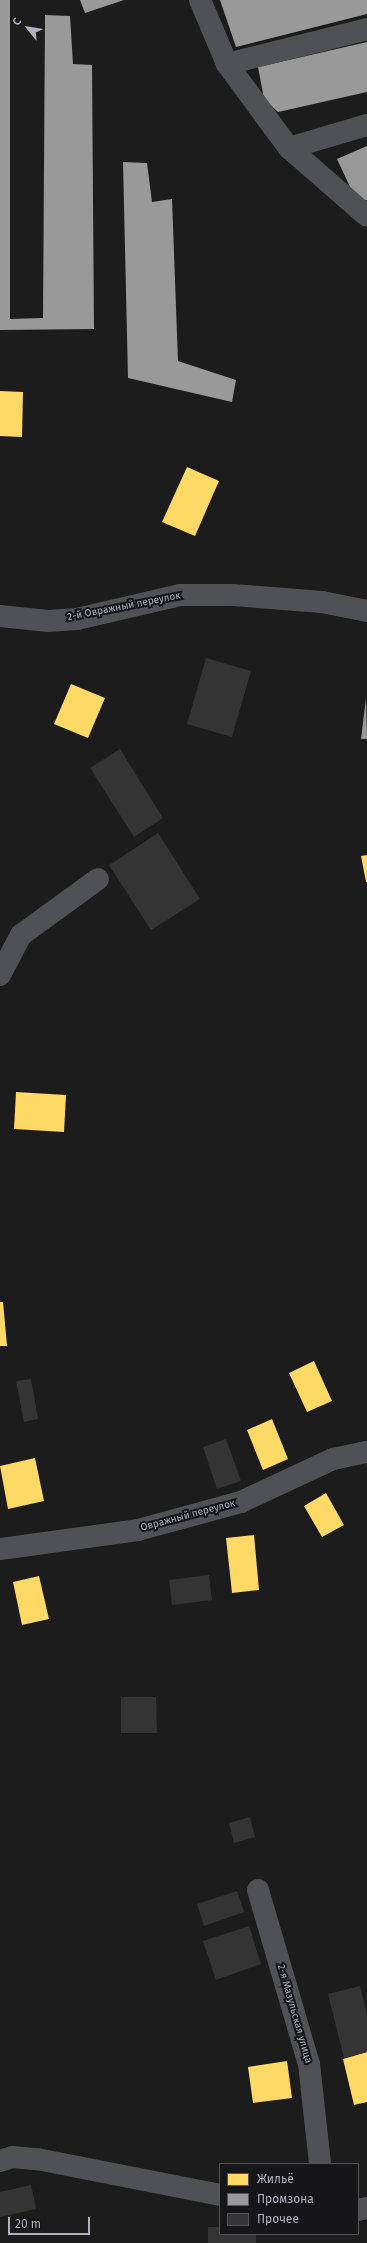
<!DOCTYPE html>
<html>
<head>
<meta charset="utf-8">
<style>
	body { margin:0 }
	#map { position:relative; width:367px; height:2243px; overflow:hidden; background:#1c1c1c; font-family:"Fira Sans",sans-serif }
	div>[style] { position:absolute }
	.homes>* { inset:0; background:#ffd966 }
	.industry>* { inset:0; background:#999 }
	.building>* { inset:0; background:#343434 }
	.minor>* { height:22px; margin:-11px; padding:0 11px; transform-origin:11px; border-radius:11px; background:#505155 }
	span { translate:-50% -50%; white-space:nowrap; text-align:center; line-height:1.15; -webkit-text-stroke:4px #161618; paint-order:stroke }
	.street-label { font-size:10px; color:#aeb2bc }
	.legend { position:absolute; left:219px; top:2163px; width:140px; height:72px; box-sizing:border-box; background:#161618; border:1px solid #53545a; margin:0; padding:5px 7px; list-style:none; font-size:12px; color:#aeb2bc }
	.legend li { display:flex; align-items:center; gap:8px; height:20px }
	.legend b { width:20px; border:1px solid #53545a }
	.north { position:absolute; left:8px; top:8px; width:40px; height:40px; -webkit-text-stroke:3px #161618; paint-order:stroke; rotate:300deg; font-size:11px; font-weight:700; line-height:16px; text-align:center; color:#aeb2bc }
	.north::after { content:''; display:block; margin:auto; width:14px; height:18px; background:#aeb2bc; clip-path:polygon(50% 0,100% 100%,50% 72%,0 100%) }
	.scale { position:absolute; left:8px; top:2217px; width:82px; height:18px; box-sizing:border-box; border:2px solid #aeb2bc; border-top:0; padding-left:5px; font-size:12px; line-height:14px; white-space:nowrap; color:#aeb2bc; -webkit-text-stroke:3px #161618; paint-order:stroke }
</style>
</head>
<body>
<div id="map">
	<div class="homes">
		<div style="clip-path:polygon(0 391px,23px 392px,22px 437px,0 436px)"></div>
		<div style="clip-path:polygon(187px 467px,219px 481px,195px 536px,162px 522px)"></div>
		<div style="clip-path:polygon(71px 684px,105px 698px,88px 738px,54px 724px)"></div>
		<div style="clip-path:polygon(367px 855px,367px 882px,366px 882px,361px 856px)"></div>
		<div style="clip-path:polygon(16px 1092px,66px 1095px,64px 1132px,14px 1129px)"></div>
		<div style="clip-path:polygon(0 1302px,3px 1302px,7px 1346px,0 1346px)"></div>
		<div style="clip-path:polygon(314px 1361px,332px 1401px,307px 1412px,289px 1373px)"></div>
		<div style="clip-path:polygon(272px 1419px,288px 1459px,263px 1470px,247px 1430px)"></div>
		<div style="clip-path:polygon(35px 1458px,44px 1501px,8px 1509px,0 1466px)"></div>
		<div style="clip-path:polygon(326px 1493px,344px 1525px,322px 1537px,304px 1506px)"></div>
		<div style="clip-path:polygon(254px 1535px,259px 1590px,232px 1593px,226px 1538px)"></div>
		<div style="clip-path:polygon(39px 1576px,49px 1619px,22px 1625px,13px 1582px)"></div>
		<div style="clip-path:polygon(367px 2052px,367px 2102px,354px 2105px,343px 2059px)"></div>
		<div style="clip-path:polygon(287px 2061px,292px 2098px,253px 2103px,248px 2067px)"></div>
	</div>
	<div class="industry">
		<div style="clip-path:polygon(0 0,10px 0,10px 319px,43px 318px,45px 15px,70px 16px,73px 64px,92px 65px,94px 329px,0 330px)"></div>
		<div style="clip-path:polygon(80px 0,124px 0,85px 13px)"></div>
		<div style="clip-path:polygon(220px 0,367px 0,367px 14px,236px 47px)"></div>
		<div style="clip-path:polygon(367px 42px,367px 92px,278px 112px,264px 99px,258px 67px)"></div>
		<div style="clip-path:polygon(367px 146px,367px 200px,358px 204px,337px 159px)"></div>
		<div style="clip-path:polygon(123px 162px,147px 163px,152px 202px,172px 199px,178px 361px,236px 380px,232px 402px,128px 378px)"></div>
		<div style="clip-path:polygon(366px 698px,367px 739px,361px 739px)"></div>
	</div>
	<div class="building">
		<div style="clip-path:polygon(206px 658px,251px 671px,232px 737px,187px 724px)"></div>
		<div style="clip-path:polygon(120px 749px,163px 818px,134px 837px,90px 768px)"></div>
		<div style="clip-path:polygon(158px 833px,200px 899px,151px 930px,109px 865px)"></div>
		<div style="clip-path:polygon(31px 1379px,38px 1419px,24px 1422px,16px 1381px)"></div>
		<div style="clip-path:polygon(226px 1439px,241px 1481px,217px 1489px,203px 1447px)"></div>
		<div style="clip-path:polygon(209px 1575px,212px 1600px,172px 1605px,169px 1580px)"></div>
		<div style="clip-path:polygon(121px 1697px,156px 1697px,157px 1733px,121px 1733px)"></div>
		<div style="clip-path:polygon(250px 1817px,255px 1837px,234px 1843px,229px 1823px)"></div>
		<div style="clip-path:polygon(237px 1891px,244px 1912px,204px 1926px,197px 1904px)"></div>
		<div style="clip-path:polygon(249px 1926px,261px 1964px,216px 1980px,203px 1941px)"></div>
		<div style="clip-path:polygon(360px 1986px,367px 2014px,367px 2052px,344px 2058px,328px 1994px)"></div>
		<div style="clip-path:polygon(31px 2185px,36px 2209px,0 2217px,0 2192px)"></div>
		<div style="clip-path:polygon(208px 2227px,220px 2227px,220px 2234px,256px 2234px,256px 2243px,208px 2243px)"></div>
	</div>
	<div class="minor">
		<div style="left:200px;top:0;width:69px;rotate:67.1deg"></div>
		<div style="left:227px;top:64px;width:104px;rotate:53.6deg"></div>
		<div style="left:289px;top:148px;width:103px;rotate:41.1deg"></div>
		<div style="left:227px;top:64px;width:144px;rotate:-14deg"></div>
		<div style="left:289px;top:148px;width:81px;rotate:-16.4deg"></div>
		<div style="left:0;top:616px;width:48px;rotate:5.9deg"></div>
		<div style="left:48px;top:621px;width:29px;rotate:-4deg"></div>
		<div style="left:77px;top:619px;width:106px;rotate:-13.1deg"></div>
		<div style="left:180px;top:595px;width:53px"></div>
		<div style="left:233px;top:595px;width:89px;rotate:4.5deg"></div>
		<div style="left:322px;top:602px;width:46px;rotate:11.3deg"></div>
		<div style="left:0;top:975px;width:45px;rotate:-62.3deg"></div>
		<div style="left:21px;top:935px;width:95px;rotate:-36deg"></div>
		<div style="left:0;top:1549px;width:139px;rotate:-7.8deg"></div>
		<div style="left:138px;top:1530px;width:107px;rotate:-15.2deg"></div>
		<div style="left:241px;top:1502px;width:102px;rotate:-25.1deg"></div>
		<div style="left:333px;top:1459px;width:35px;rotate:-12deg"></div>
		<div style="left:258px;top:1890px;width:181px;rotate:73.7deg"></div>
		<div style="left:309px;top:2064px;width:101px;rotate:83.7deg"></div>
		<div style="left:0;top:2161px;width:13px;rotate:-18deg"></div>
		<div style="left:12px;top:2157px;width:25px;rotate:5deg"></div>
		<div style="left:37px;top:2159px;width:187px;rotate:11.1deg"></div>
		<div style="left:358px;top:2210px;width:9px;rotate:-13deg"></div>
	</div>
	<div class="street-label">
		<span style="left:124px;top:607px;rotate:-11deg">2-й Овражный переулок</span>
		<span style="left:188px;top:1516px;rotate:-15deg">Овражный переулок</span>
		<span style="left:294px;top:2014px;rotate:74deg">2-я Мазульская улица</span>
	</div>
	<ul class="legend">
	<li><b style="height:11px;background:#ffd966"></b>Жильё</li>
	<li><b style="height:11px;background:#999"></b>Промзона</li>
	<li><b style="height:11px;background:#343434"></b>Прочее</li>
	</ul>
	<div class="north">С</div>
	<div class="scale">20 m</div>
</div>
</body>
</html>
